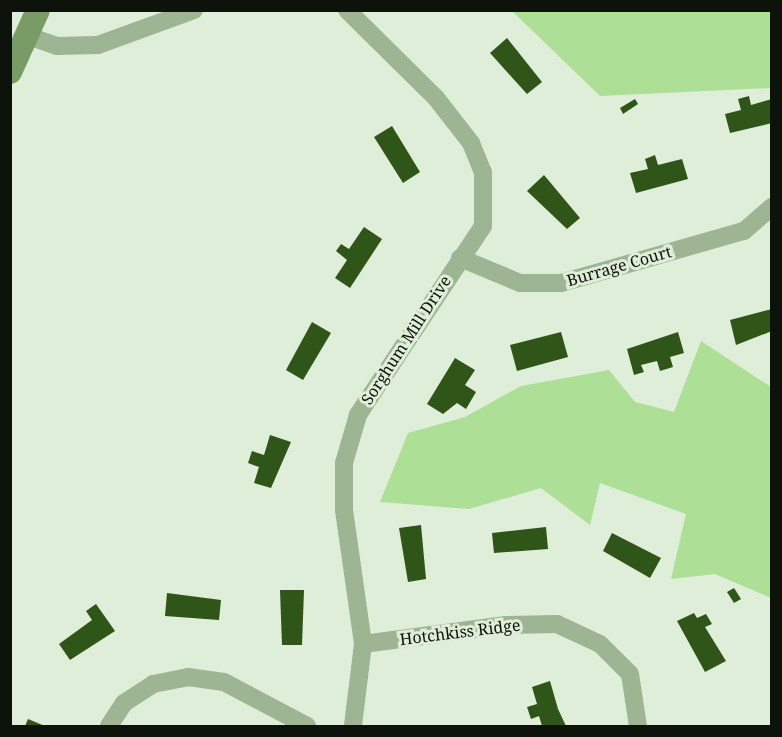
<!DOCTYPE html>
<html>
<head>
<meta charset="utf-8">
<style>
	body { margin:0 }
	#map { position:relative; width:782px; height:737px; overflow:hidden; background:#dfeed8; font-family:"Noto Serif",serif }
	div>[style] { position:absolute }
	.green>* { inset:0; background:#aedf97 }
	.building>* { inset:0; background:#2f5518 }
	.street>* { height:18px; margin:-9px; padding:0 9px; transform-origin:9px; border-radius:9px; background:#9db592 }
	.secondary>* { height:24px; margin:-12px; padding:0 12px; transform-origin:12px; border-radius:12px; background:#799c67 }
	span { translate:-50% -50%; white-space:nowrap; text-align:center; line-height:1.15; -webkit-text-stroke:6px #dfeed8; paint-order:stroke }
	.street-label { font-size:16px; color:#0d120b }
	.frame { position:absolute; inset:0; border:12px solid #0d120b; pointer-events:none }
</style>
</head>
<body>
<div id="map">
	<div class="green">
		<div style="clip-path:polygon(512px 11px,771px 11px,771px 88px,600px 96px)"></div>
		<div style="clip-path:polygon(701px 341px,771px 387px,771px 598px,715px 574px,671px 579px,686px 514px,600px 483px,590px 525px,541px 488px,469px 509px,380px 502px,408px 433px,465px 417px,521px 386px,609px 370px,635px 402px,674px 412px)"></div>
	</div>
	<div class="building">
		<div style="clip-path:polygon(507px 38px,542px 82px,527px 94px,490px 53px)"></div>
		<div style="clip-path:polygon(749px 96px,751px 105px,772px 99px,772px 123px,730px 133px,725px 114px,741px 110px,738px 99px)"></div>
		<div style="clip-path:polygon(635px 99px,638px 104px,623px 114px,620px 108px)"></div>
		<div style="clip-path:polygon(392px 126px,420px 172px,403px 183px,374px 137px)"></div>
		<div style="clip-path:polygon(655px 155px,658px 165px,682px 159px,688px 179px,636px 193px,630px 173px,648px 169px,645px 159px)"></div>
		<div style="clip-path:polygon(544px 175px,580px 218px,567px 229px,527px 191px)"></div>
		<div style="clip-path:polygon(364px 227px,382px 239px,350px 288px,335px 278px,347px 260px,336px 251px,341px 244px,349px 249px)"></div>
		<div style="clip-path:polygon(772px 309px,772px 331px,736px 345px,730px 320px)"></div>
		<div style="clip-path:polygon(312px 322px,331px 333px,303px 380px,286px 370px)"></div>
		<div style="clip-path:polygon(561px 332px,568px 357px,517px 371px,510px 345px)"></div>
		<div style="clip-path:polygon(678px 332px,684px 353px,670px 357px,673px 367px,660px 371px,657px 361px,641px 365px,644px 372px,634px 375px,627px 349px)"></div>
		<div style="clip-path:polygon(455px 358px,475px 370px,465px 385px,476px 392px,466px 409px,457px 403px,443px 414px,427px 404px)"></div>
		<div style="clip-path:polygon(270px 435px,291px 442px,271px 488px,254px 483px,259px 467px,248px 463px,252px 451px,264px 455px)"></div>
		<div style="clip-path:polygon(421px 525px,426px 579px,408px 582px,399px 528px)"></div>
		<div style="clip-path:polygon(546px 527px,548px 549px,494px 553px,492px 533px)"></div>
		<div style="clip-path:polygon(612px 533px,661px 558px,650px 578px,603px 551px)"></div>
		<div style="clip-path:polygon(734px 588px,741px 599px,734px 603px,727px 592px)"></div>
		<div style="clip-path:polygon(280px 590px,304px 590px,302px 645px,282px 645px)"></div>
		<div style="clip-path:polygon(167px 593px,221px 600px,219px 620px,165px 616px)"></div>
		<div style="clip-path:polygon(96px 604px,115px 631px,70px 660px,59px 644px,92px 620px,86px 611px)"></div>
		<div style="clip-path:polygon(694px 613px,697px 618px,706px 614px,712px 624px,705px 627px,726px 661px,705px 672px,677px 621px)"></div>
		<div style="clip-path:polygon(550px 681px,558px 709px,566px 726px,542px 726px,539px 716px,531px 719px,527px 707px,537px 704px,532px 687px)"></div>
		<div style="clip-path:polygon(28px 719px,45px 726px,25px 726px)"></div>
	</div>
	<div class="street">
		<div style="left:347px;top:10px;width:125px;rotate:44.7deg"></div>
		<div style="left:436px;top:98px;width:57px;rotate:52.1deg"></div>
		<div style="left:471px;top:143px;width:31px;rotate:68deg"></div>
		<div style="left:483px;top:172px;width:54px;rotate:90deg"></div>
		<div style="left:483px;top:226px;width:227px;rotate:123.5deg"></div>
		<div style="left:358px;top:415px;width:50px;rotate:106.3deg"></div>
		<div style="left:344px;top:463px;width:47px;rotate:90deg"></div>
		<div style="left:344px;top:510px;width:135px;rotate:81.9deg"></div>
		<div style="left:363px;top:644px;width:83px;rotate:97deg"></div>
		<div style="left:25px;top:35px;width:34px;rotate:19deg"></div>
		<div style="left:57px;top:46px;width:41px;rotate:-1.4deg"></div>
		<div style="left:98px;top:45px;width:102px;rotate:-20deg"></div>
		<div style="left:460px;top:258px;width:65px;rotate:22.6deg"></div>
		<div style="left:520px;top:283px;width:41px"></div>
		<div style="left:561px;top:283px;width:190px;rotate:-15.9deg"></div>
		<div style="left:744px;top:231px;width:37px;rotate:-41deg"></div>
		<div style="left:363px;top:644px;width:144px;rotate:-7.6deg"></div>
		<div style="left:506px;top:625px;width:51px;rotate:-1.1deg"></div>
		<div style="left:557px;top:624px;width:47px;rotate:24.9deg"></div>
		<div style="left:600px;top:644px;width:42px;rotate:45deg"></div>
		<div style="left:630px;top:674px;width:53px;rotate:81.3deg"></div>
		<div style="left:109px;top:726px;width:27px;rotate:-57deg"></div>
		<div style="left:124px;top:703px;width:35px;rotate:-33deg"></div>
		<div style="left:153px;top:684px;width:36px;rotate:-11deg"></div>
		<div style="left:188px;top:677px;width:36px;rotate:8deg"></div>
		<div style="left:224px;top:682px;width:94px;rotate:27.9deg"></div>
	</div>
	<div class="secondary">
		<div style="left:10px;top:72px;width:68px;rotate:-65.7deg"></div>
	</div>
	<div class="street-label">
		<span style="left:619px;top:266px;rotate:-16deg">Burrage Court</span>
		<span style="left:406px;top:340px;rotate:-57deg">Sorghum Mill Drive</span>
		<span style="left:460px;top:632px;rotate:-7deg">Hotchkiss Ridge</span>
	</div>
	<div class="frame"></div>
</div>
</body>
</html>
